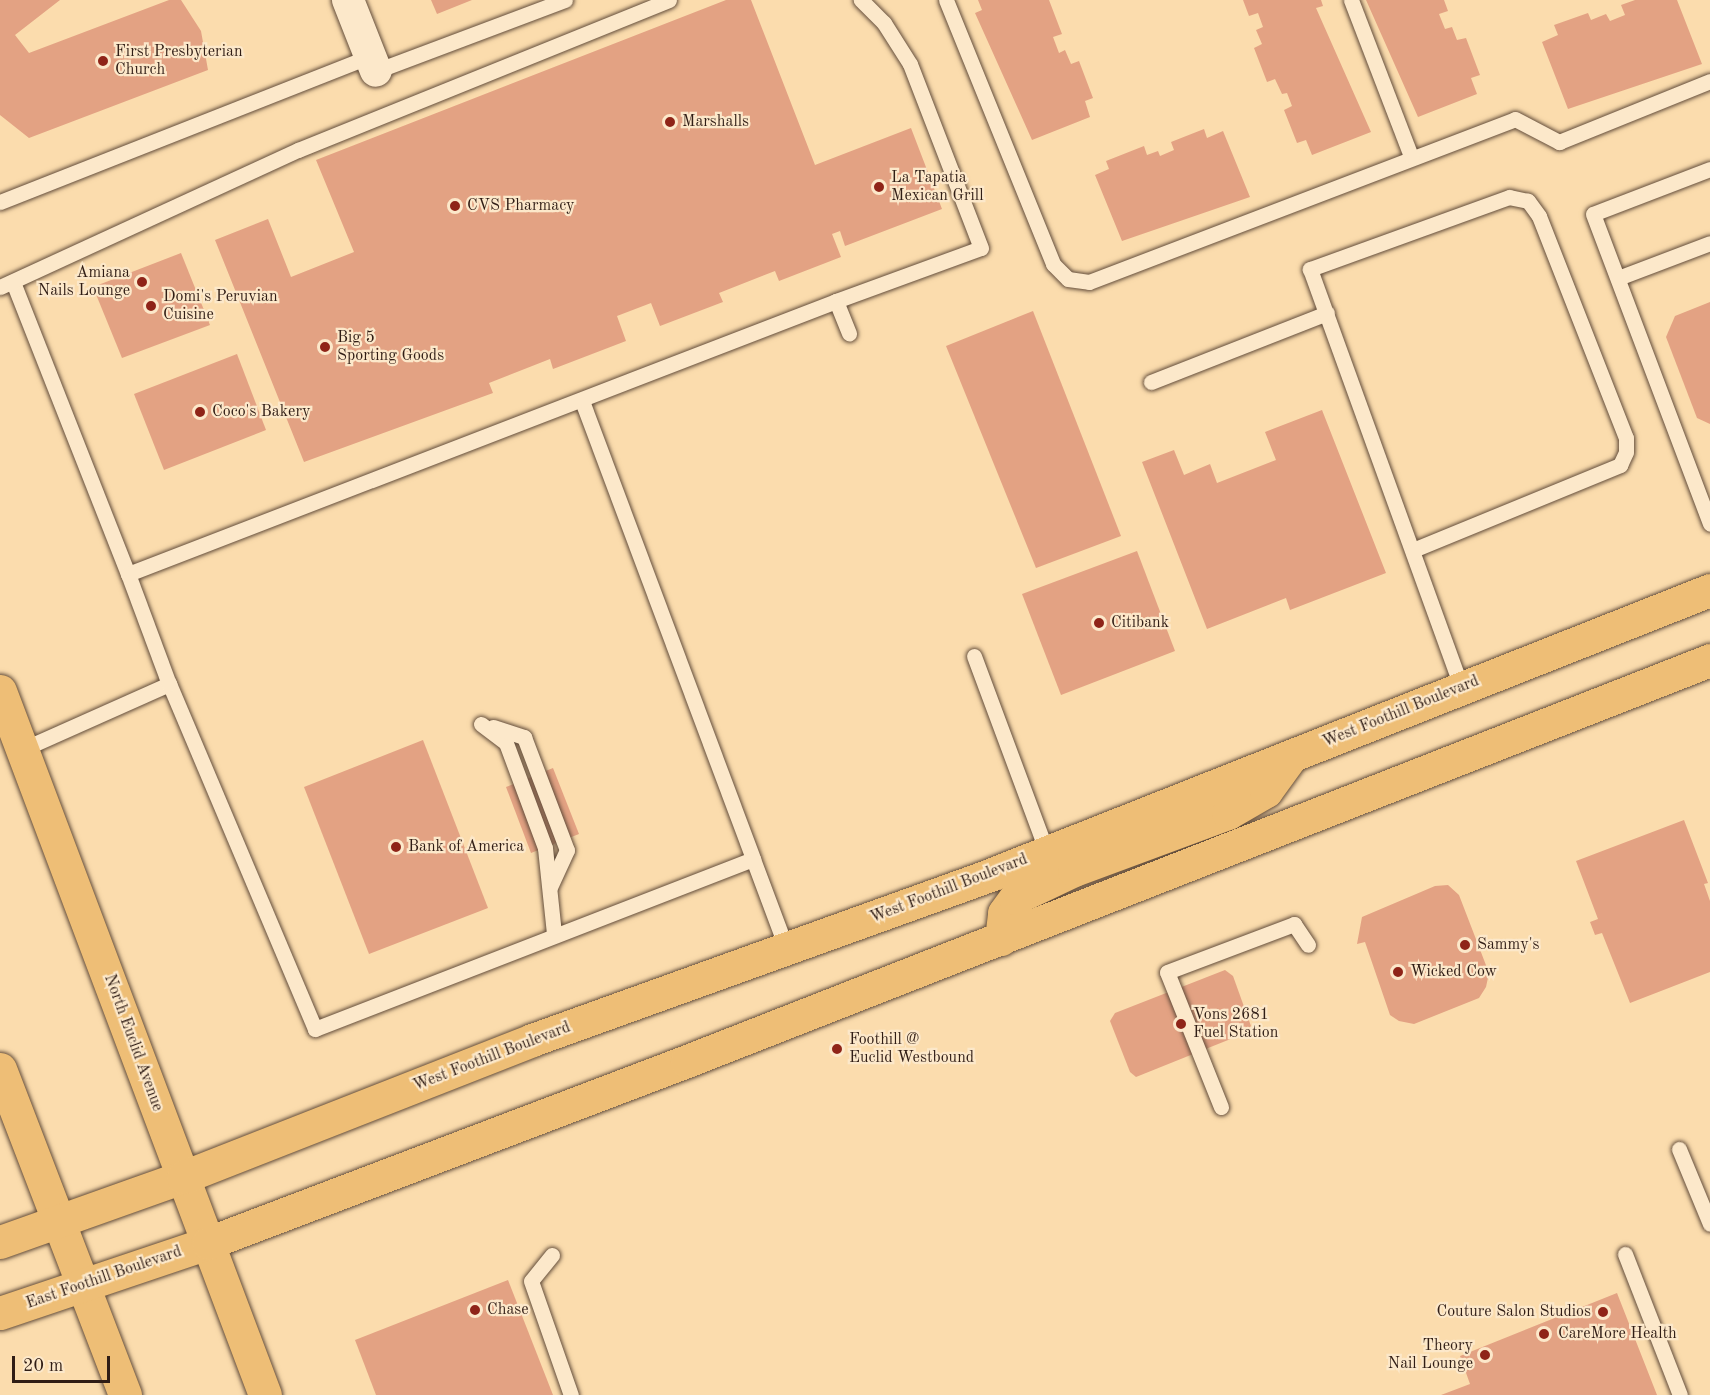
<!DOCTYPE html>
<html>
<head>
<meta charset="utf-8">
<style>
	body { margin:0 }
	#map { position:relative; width:1710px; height:1395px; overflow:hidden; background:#fbdcad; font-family:"Old Standard TT",serif }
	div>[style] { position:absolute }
	.building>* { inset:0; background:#e3a283 }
	.roads { filter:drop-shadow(0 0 2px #634d3b) drop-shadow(0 0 2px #634d3b) }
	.lane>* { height:15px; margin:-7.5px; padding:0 7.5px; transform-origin:7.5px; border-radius:7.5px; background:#fce8ca }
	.street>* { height:32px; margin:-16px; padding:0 16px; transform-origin:16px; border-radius:16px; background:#fce8ca }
	.primary>* { height:33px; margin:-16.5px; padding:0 16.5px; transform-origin:16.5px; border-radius:16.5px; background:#eebe76 }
	.dots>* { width:16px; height:16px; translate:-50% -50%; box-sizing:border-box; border:3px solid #fce8ca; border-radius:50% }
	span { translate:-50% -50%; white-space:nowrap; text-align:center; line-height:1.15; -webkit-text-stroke:4.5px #fce8ca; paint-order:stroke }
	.poi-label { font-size:16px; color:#301d15 }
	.left { translate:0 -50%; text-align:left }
	.right { translate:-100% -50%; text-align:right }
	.street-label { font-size:16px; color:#301d15 }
	.scale { position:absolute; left:12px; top:1356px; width:98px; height:27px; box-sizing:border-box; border:3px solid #301d15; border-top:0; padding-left:8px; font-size:18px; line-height:21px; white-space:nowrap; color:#301d15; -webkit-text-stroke:4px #fce8ca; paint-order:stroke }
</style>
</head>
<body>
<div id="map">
	<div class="building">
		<div style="clip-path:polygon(0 0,60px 0,15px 35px,29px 53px,169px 0,181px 0,201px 31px,208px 70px,29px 138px,0 115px)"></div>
		<div style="clip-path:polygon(431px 0,472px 0,437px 14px)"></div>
		<div style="clip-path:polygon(726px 0,751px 0,815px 165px,911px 128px,942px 209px,845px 246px,840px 231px,832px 234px,841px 257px,779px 281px,775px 271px,719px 293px,723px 302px,660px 326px,651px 303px,617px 316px,626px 341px,553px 369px,550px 359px,489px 383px,493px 393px,304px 462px,215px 240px,268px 219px,291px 277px,354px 252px,316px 160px)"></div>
		<div style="clip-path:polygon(978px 0,1049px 0,1062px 34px,1053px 37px,1059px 53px,1065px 50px,1071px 64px,1079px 61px,1093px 98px,1085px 101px,1090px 117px,1032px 140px,975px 13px,982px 10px)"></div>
		<div style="clip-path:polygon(1243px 0,1321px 0,1323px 6px,1316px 8px,1371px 132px,1312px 155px,1306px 140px,1297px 143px,1284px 110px,1292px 106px,1287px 93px,1282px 94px,1275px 79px,1267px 82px,1254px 48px,1262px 44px,1256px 30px,1263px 27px,1258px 13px,1249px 16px)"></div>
		<div style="clip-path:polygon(1366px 0,1444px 0,1448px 11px,1439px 14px,1445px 29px,1452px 27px,1457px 40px,1466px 38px,1480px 75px,1471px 78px,1477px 94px,1418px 117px)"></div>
		<div style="clip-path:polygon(1635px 0,1677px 0,1702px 64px,1568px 109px,1542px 42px,1558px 35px,1554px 25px,1588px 13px,1591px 20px,1606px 14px,1610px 21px,1625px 15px,1621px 5px)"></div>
		<div style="clip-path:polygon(1204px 129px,1207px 138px,1223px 131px,1250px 197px,1122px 241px,1095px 175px,1109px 169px,1106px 161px,1144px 146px,1147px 155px,1158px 151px,1160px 156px,1174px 150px,1171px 142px)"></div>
		<div style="clip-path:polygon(181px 253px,210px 325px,122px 358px,93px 287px)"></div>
		<div style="clip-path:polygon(1710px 302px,1710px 424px,1697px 418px,1666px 337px,1675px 316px)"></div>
		<div style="clip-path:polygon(1033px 311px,1121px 536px,1036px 568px,946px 346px)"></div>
		<div style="clip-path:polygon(237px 354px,266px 430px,164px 470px,134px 394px)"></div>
		<div style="clip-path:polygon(1322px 410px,1386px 573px,1290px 610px,1286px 598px,1207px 629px,1142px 462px,1174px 450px,1184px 475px,1210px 464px,1217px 483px,1276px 460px,1265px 432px)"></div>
		<div style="clip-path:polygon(1137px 551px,1175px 651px,1061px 695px,1022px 594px)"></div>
		<div style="clip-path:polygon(423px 740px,488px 908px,369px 954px,304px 787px)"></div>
		<div style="clip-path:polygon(553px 768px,579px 834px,531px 853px,506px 787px)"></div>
		<div style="clip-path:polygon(1684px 820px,1708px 883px,1704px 884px,1710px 901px,1710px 972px,1630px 1003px,1602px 933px,1595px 935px,1590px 922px,1598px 919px,1576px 861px)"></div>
		<div style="clip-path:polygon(1448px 885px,1459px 895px,1489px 973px,1486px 987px,1479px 998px,1414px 1024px,1399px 1021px,1390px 1015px,1365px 942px,1357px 944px,1362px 917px,1435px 886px)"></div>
		<div style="clip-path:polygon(1225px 970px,1233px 976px,1251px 1026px,1248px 1032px,1136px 1077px,1130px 1072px,1110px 1021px,1115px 1013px)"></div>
		<div style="clip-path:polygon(508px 1280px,553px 1395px,376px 1395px,355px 1340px)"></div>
		<div style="clip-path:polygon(1617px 1293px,1657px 1395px,1441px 1395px,1470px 1384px,1460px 1356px)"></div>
	</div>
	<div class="roads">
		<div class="lane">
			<div style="left:946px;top:0;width:285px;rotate:67.9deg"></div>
			<div style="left:1053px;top:264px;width:21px;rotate:45deg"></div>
			<div style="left:1068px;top:279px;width:21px;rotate:8deg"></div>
			<div style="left:1089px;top:282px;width:456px;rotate:-20.9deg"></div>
			<div style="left:1515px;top:119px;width:50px;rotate:27.6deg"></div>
			<div style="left:1559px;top:142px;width:163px;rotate:-22deg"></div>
			<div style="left:1351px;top:0;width:167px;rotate:69deg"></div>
			<div style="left:376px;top:71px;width:202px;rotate:-20.6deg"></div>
			<div style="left:1710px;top:169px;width:125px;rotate:159deg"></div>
			<div style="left:1593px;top:214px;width:331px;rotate:69.3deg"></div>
			<div style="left:0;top:202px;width:398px;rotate:-21.5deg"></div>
			<div style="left:1618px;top:278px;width:98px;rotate:-20.8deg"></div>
			<div style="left:13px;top:282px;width:314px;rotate:68.5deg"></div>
			<div style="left:0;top:287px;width:328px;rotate:-24.7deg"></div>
			<div style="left:298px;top:150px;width:400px;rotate:-22deg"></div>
			<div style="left:836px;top:301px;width:154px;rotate:-20.1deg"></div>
			<div style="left:981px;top:248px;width:197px;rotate:-111.1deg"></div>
			<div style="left:910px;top:64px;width:49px;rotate:-122.4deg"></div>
			<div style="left:884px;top:23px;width:33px;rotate:-135deg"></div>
			<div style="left:1151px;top:382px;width:189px;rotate:-21.4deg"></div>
			<div style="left:582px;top:401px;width:489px;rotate:69.5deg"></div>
			<div style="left:1413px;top:550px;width:224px;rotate:-22.3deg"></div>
			<div style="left:1620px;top:465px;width:14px;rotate:-65deg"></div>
			<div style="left:1626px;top:452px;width:14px;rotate:-90deg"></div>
			<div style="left:1626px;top:438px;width:238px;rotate:-111.4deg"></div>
			<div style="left:1539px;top:216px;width:19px;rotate:-126deg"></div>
			<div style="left:1528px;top:201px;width:19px;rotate:-168deg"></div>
			<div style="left:1509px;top:197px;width:212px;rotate:160.1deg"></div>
			<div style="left:1310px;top:269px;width:446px;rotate:70.1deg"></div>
			<div style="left:974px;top:656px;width:209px;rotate:69.6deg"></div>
			<div style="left:481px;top:724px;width:31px;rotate:37deg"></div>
			<div style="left:506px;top:743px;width:112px;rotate:69.6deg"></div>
			<div style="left:545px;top:848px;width:86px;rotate:84deg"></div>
			<div style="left:493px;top:727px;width:33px;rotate:18deg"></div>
			<div style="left:524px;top:737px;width:121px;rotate:69.2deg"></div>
			<div style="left:567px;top:850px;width:41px;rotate:114.7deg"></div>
			<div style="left:23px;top:749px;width:160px;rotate:-24deg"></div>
			<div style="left:787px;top:950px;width:97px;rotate:-110.5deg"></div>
			<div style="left:753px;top:859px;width:470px;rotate:158.8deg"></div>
			<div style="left:315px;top:1029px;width:375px;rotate:-112.9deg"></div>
			<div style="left:169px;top:684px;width:117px;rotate:-110.4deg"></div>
			<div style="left:128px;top:574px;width:759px;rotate:-21.09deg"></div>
			<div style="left:836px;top:301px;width:35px;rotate:68deg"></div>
			<div style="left:1221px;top:1107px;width:145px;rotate:-111.8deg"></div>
			<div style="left:1167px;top:972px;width:136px;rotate:-20.7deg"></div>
			<div style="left:1294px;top:924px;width:25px;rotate:56deg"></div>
			<div style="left:1679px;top:1149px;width:81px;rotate:67.5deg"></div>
			<div style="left:1625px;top:1254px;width:151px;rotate:68.7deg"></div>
			<div style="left:552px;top:1255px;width:33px;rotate:129deg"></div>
			<div style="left:531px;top:1281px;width:121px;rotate:70.7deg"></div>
		</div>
		<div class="street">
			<div style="left:348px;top:0;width:76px;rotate:68.5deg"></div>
		</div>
		<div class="primary">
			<div style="left:0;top:691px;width:752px;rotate:69.37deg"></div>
			<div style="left:1001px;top:939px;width:26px;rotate:-83deg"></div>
			<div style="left:1004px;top:913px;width:19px;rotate:-54deg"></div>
			<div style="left:1015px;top:898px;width:65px;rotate:-25.4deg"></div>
			<div style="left:1074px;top:870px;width:164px;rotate:-20.3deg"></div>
			<div style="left:1228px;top:813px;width:44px;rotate:-30.1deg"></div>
			<div style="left:1266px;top:791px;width:41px;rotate:-54deg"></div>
			<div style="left:0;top:1069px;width:349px;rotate:69deg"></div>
			<div style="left:0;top:1242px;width:194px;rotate:-19.6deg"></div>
			<div style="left:183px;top:1177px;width:375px;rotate:-21.4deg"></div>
			<div style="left:532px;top:1040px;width:489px;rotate:-19.8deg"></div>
			<div style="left:992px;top:874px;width:772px;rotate:-21.58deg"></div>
			<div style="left:0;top:1313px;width:219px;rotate:-18.6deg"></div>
			<div style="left:208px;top:1243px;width:512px;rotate:-20.8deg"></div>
			<div style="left:687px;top:1061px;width:1099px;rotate:-21.4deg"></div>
		</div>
	</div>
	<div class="dots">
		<div style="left:103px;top:61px;background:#8f2418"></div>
		<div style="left:670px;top:122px;background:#8f2418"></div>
		<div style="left:879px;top:187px;background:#8f2418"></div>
		<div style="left:455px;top:206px;background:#8f2418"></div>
		<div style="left:142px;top:282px;background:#8f2418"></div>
		<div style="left:151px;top:306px;background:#8f2418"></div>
		<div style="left:325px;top:347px;background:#8f2418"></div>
		<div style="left:200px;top:412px;background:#8f2418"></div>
		<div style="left:1099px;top:623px;background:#8f2418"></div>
		<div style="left:396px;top:847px;background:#8f2418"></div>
		<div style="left:1465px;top:945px;background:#8f2418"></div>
		<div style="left:1398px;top:972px;background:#8f2418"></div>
		<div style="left:1181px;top:1024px;background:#8f2418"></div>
		<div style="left:837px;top:1049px;background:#8f2418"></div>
		<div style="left:475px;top:1310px;background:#8f2418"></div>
		<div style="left:1603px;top:1312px;background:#8f2418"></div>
		<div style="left:1544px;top:1334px;background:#8f2418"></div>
		<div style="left:1485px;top:1355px;background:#8f2418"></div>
	</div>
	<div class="poi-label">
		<span class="left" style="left:115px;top:61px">First Presbyterian<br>Church</span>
		<span class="left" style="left:682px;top:122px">Marshalls</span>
		<span class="left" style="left:891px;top:187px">La Tapatia<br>Mexican Grill</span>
		<span class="left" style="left:467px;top:206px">CVS Pharmacy</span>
		<span class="right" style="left:130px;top:282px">Amiana<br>Nails Lounge</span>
		<span class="left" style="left:163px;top:306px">Domi's Peruvian<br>Cuisine</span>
		<span class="left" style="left:337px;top:347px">Big 5<br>Sporting Goods</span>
		<span class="left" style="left:212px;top:412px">Coco's Bakery</span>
		<span class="left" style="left:1111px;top:623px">Citibank</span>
		<span class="left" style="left:408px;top:847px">Bank of America</span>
		<span class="left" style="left:1477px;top:945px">Sammy's</span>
		<span class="left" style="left:1410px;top:972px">Wicked Cow</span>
		<span class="left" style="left:1193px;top:1024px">Vons 2681<br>Fuel Station</span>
		<span class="left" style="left:849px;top:1049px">Foothill @<br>Euclid Westbound</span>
		<span class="left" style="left:487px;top:1310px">Chase</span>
		<span class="right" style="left:1591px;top:1312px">Couture Salon Studios</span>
		<span class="left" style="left:1558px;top:1334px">CareMore Health</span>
		<span class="right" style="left:1473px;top:1355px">Theory<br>Nail Lounge</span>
	</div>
	<div class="street-label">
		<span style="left:1401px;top:712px;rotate:-22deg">West Foothill Boulevard</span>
		<span style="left:949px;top:889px;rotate:-21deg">West Foothill Boulevard</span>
		<span style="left:133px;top:1043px;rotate:70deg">North Euclid Avenue</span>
		<span style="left:492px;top:1057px;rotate:-21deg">West Foothill Boulevard</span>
		<span style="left:104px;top:1278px;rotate:-19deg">East Foothill Boulevard</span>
	</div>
	<div class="scale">20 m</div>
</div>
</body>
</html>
